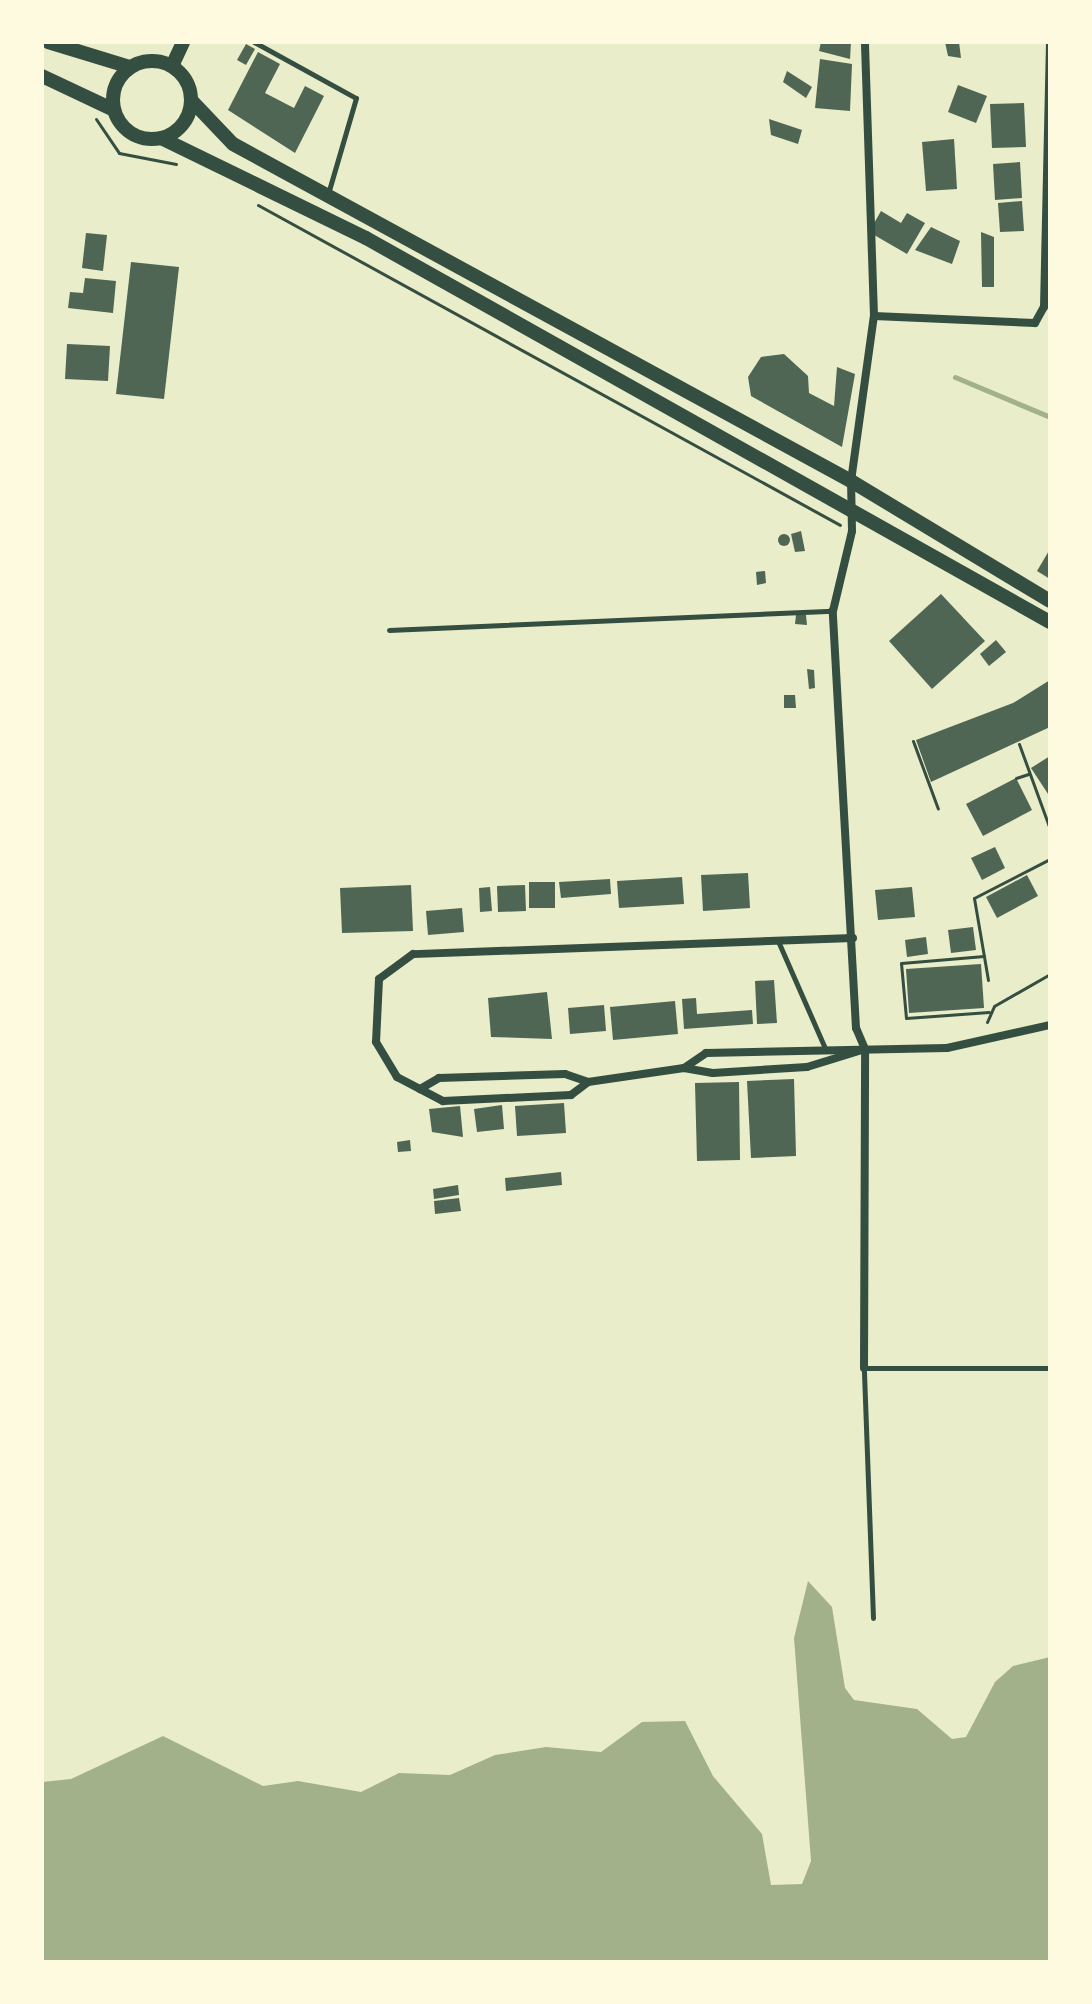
<!DOCTYPE html>
<html>
<head>
<meta charset="utf-8">
<style>
	body { margin:0 }
	#map { position:relative; width:1092px; height:2004px; overflow:hidden; background:#e9edc9; font-family:Figtree,sans-serif }
	div>[style] { position:absolute }
	.water>* { inset:0; background:#a3b18a }
	.stream>* { height:5px; margin:-2.5px; padding:0 2.5px; transform-origin:2.5px; border-radius:2.5px; background:#a3b18a }
	.building>* { inset:0; background:#4f6655 }
	.round { border-radius:50% }
	.path>* { height:3px; margin:-1.5px; padding:0 1.5px; transform-origin:1.5px; border-radius:1.5px; background:#344e41 }
	.service>* { height:5px; margin:-2.5px; padding:0 2.5px; transform-origin:2.5px; border-radius:2.5px; background:#344e41 }
	.minor>* { height:8px; margin:-4px; padding:0 4px; transform-origin:4px; border-radius:4px; background:#344e41 }
	.secondary>* { height:14px; margin:-7px; padding:0 7px; transform-origin:7px; border-radius:7px; background:#344e41 }
	.primary>* { height:14px; margin:-7px; padding:0 7px; transform-origin:7px; border-radius:7px; background:#344e41 }
	.primary>.ring { margin:-7px; padding:0; box-sizing:content-box; background:none; border:14px solid #344e41; border-radius:50% }
	span { translate:-50% -50%; white-space:nowrap; text-align:center; line-height:1.15; -webkit-text-stroke:8px #fefae0; paint-order:stroke }
	.frame { position:absolute; inset:0; border:44px solid #fefae0; pointer-events:none }
</style>
</head>
<body>
<div id="map">
	<div class="water">
		<div style="clip-path:polygon(808px 1581px,832px 1607px,845px 1688px,854px 1700px,917px 1709px,952px 1739px,966px 1737px,995px 1682px,1013px 1666px,1050px 1657px,1050px 1962px,42px 1962px,42px 1782px,71px 1779px,163px 1736px,263px 1786px,298px 1781px,361px 1792px,399px 1773px,450px 1775px,495px 1755px,546px 1747px,601px 1752px,642px 1722px,685px 1721px,713px 1776px,762px 1834px,771px 1885px,802px 1884px,811px 1861px,794px 1638px)"></div>
	</div>
	<div class="stream">
		<div style="left:955px;top:377px;width:103px;rotate:22.8deg"></div>
	</div>
	<div class="building">
		<div style="clip-path:polygon(821px 42px,851px 42px,850px 59px,819px 51px)"></div>
		<div style="clip-path:polygon(945px 42px,959px 42px,961px 58px,948px 56px)"></div>
		<div style="clip-path:polygon(246px 44px,255px 49px,246px 65px,237px 60px)"></div>
		<div style="clip-path:polygon(258px 52px,280px 64px,265px 93px,294px 108px,305px 86px,324px 96px,295px 153px,228px 110px)"></div>
		<div style="clip-path:polygon(820px 59px,852px 64px,850px 111px,815px 108px)"></div>
		<div style="clip-path:polygon(787px 71px,812px 87px,806px 98px,783px 82px)"></div>
		<div style="clip-path:polygon(958px 85px,987px 96px,976px 123px,948px 112px)"></div>
		<div style="clip-path:polygon(1024px 103px,1026px 147px,992px 148px,990px 104px)"></div>
		<div style="clip-path:polygon(769px 119px,802px 130px,798px 144px,771px 135px)"></div>
		<div style="clip-path:polygon(954px 139px,957px 189px,926px 191px,922px 142px)"></div>
		<div style="clip-path:polygon(1020px 162px,1022px 198px,995px 200px,993px 164px)"></div>
		<div style="clip-path:polygon(1022px 201px,1024px 231px,1000px 232px,998px 203px)"></div>
		<div style="clip-path:polygon(881px 211px,901px 223px,907px 213px,925px 223px,907px 254px,869px 232px)"></div>
		<div style="clip-path:polygon(931px 227px,960px 241px,952px 264px,915px 250px)"></div>
		<div style="clip-path:polygon(981px 232px,994px 237px,994px 287px,982px 287px)"></div>
		<div style="clip-path:polygon(86px 233px,107px 235px,103px 271px,82px 268px)"></div>
		<div style="clip-path:polygon(131px 262px,179px 267px,164px 399px,116px 394px)"></div>
		<div style="clip-path:polygon(85px 278px,116px 281px,113px 313px,68px 308px,70px 292px,83px 293px)"></div>
		<div style="clip-path:polygon(67px 344px,110px 346px,108px 381px,65px 379px)"></div>
		<div style="clip-path:polygon(784px 354px,808px 376px,809px 393px,834px 406px,837px 367px,855px 374px,842px 447px,751px 396px,748px 377px,761px 357px)"></div>
		<div style="clip-path:polygon(801px 531px,805px 551px,795px 552px,791px 534px)"></div>
		<div class="round" style="left:778px;top:534px;width:12px;height:12px"></div>
		<div style="clip-path:polygon(1050px 549px,1050px 579px,1037px 571px)"></div>
		<div style="clip-path:polygon(765px 571px,766px 583px,757px 585px,756px 572px)"></div>
		<div style="clip-path:polygon(941px 594px,985px 641px,932px 689px,889px 641px)"></div>
		<div style="clip-path:polygon(796px 615px,806px 615px,807px 625px,795px 624px)"></div>
		<div style="clip-path:polygon(996px 640px,1006px 652px,989px 666px,980px 654px)"></div>
		<div style="clip-path:polygon(807px 669px,814px 670px,815px 688px,809px 689px)"></div>
		<div style="clip-path:polygon(1050px 680px,1050px 727px,931px 782px,916px 740px,1013px 703px)"></div>
		<div style="clip-path:polygon(784px 695px,795px 695px,796px 708px,784px 708px)"></div>
		<div style="clip-path:polygon(1050px 756px,1050px 797px,1031px 768px)"></div>
		<div style="clip-path:polygon(1016px 778px,1032px 810px,983px 836px,966px 804px)"></div>
		<div style="clip-path:polygon(995px 847px,1005px 868px,982px 880px,971px 858px)"></div>
		<div style="clip-path:polygon(748px 873px,750px 908px,703px 911px,701px 875px)"></div>
		<div style="clip-path:polygon(1027px 875px,1038px 896px,997px 918px,986px 897px)"></div>
		<div style="clip-path:polygon(682px 877px,684px 904px,619px 908px,617px 881px)"></div>
		<div style="clip-path:polygon(610px 879px,611px 894px,561px 898px,559px 882px)"></div>
		<div style="clip-path:polygon(529px 882px,555px 882px,555px 908px,529px 908px)"></div>
		<div style="clip-path:polygon(411px 885px,413px 931px,342px 933px,340px 888px)"></div>
		<div style="clip-path:polygon(525px 885px,526px 911px,498px 912px,497px 886px)"></div>
		<div style="clip-path:polygon(490px 887px,492px 911px,480px 912px,479px 888px)"></div>
		<div style="clip-path:polygon(912px 887px,915px 917px,878px 920px,875px 890px)"></div>
		<div style="clip-path:polygon(462px 908px,464px 932px,428px 935px,426px 911px)"></div>
		<div style="clip-path:polygon(973px 927px,976px 950px,951px 953px,948px 930px)"></div>
		<div style="clip-path:polygon(926px 937px,928px 954px,907px 957px,905px 940px)"></div>
		<div style="clip-path:polygon(981px 964px,984px 1008px,909px 1013px,906px 969px)"></div>
		<div style="clip-path:polygon(774px 980px,777px 1023px,757px 1024px,755px 981px)"></div>
		<div style="clip-path:polygon(547px 992px,552px 1039px,491px 1037px,488px 998px)"></div>
		<div style="clip-path:polygon(696px 998px,697px 1014px,752px 1010px,753px 1024px,684px 1029px,682px 999px)"></div>
		<div style="clip-path:polygon(675px 1001px,678px 1034px,613px 1040px,610px 1007px)"></div>
		<div style="clip-path:polygon(604px 1005px,606px 1031px,570px 1034px,568px 1008px)"></div>
		<div style="clip-path:polygon(794px 1079px,796px 1156px,751px 1158px,747px 1081px)"></div>
		<div style="clip-path:polygon(739px 1082px,740px 1160px,697px 1161px,695px 1083px)"></div>
		<div style="clip-path:polygon(564px 1103px,566px 1133px,517px 1136px,515px 1106px)"></div>
		<div style="clip-path:polygon(502px 1105px,504px 1129px,477px 1132px,474px 1109px)"></div>
		<div style="clip-path:polygon(460px 1106px,463px 1137px,432px 1132px,429px 1109px)"></div>
		<div style="clip-path:polygon(410px 1140px,411px 1151px,398px 1152px,397px 1142px)"></div>
		<div style="clip-path:polygon(561px 1172px,562px 1185px,506px 1191px,505px 1178px)"></div>
		<div style="clip-path:polygon(458px 1185px,459px 1195px,434px 1199px,433px 1189px)"></div>
		<div style="clip-path:polygon(459px 1198px,461px 1211px,435px 1214px,434px 1201px)"></div>
	</div>
	<div class="path">
		<div style="left:96px;top:119px;width:41px;rotate:55.9deg"></div>
		<div style="left:119px;top:153px;width:58px;rotate:10.9deg"></div>
		<div style="left:258px;top:205px;width:664px;rotate:28.8deg"></div>
		<div style="left:913px;top:741px;width:72px;rotate:69.8deg"></div>
		<div style="left:1019px;top:744px;width:90px;rotate:70deg"></div>
		<div style="left:1016px;top:778px;width:13px;rotate:-18deg"></div>
		<div style="left:984px;top:956px;width:83px;rotate:175.2deg"></div>
		<div style="left:901px;top:963px;width:55px;rotate:84.8deg"></div>
		<div style="left:906px;top:1018px;width:83px;rotate:-4.1deg"></div>
		<div style="left:988px;top:980px;width:83px;rotate:-99.7deg"></div>
		<div style="left:974px;top:898px;width:85px;rotate:-27.2deg"></div>
		<div style="left:987px;top:1022px;width:17px;rotate:-66deg"></div>
		<div style="left:994px;top:1006px;width:64px;rotate:-29.7deg"></div>
	</div>
	<div class="service">
		<div style="left:254px;top:42px;width:116px;rotate:28.8deg"></div>
		<div style="left:356px;top:98px;width:100px;rotate:106.3deg"></div>
		<div style="left:389px;top:630px;width:444px;rotate:-2.5deg"></div>
		<div style="left:778px;top:941px;width:117px;rotate:66.3deg"></div>
		<div style="left:873px;top:1618px;width:250px;rotate:-92.1deg"></div>
		<div style="left:864px;top:1368px;width:186px"></div>
	</div>
	<div class="minor">
		<div style="left:874px;top:316px;width:161px;rotate:2.5deg"></div>
		<div style="left:1035px;top:323px;width:18px;rotate:-61deg"></div>
		<div style="left:1044px;top:307px;width:263px;rotate:-88.7deg"></div>
		<div style="left:853px;top:938px;width:440px;rotate:177.9deg"></div>
		<div style="left:413px;top:954px;width:42px;rotate:143.7deg"></div>
		<div style="left:379px;top:979px;width:63px;rotate:92.7deg"></div>
		<div style="left:376px;top:1042px;width:41px;rotate:59deg"></div>
		<div style="left:397px;top:1077px;width:52px;rotate:27.6deg"></div>
		<div style="left:443px;top:1101px;width:128px;rotate:-2.7deg"></div>
		<div style="left:571px;top:1095px;width:21px;rotate:-37deg"></div>
		<div style="left:588px;top:1082px;width:97px;rotate:-8.3deg"></div>
		<div style="left:684px;top:1068px;width:29px;rotate:10deg"></div>
		<div style="left:713px;top:1073px;width:94px;rotate:-3.7deg"></div>
		<div style="left:807px;top:1067px;width:61px;rotate:-17.2deg"></div>
		<div style="left:684px;top:1068px;width:27px;rotate:-34deg"></div>
		<div style="left:706px;top:1053px;width:241px;rotate:-1.2deg"></div>
		<div style="left:947px;top:1048px;width:106px;rotate:-12.6deg"></div>
		<div style="left:420px;top:1089px;width:22px;rotate:-30deg"></div>
		<div style="left:439px;top:1078px;width:126px;rotate:-1.8deg"></div>
		<div style="left:565px;top:1074px;width:24px;rotate:19deg"></div>
		<div style="left:864px;top:1368px;width:319px;rotate:-89.8deg"></div>
		<div style="left:865px;top:1049px;width:23px;rotate:-113deg"></div>
		<div style="left:856px;top:1028px;width:418px;rotate:-93.2deg"></div>
		<div style="left:833px;top:611px;width:82px;rotate:-76.6deg"></div>
		<div style="left:852px;top:531px;width:50px;rotate:-91.1deg"></div>
		<div style="left:851px;top:481px;width:167px;rotate:-82.1deg"></div>
		<div style="left:874px;top:316px;width:274px;rotate:-91.9deg"></div>
	</div>
	<div class="secondary">
		<div style="left:172px;top:66px;width:26px;rotate:-65deg"></div>
	</div>
	<div class="primary">
		<div style="left:48px;top:42px;width:86px;rotate:17deg"></div>
		<div class="ring" style="left:113px;top:61px;width:64px;height:64px"></div>
		<div style="left:42px;top:76px;width:80px;rotate:25.3deg"></div>
		<div style="left:192px;top:101px;width:59px;rotate:46.4deg"></div>
		<div style="left:233px;top:144px;width:704px;rotate:28.6deg"></div>
		<div style="left:851px;top:481px;width:232px;rotate:31.1deg"></div>
		<div style="left:161px;top:138px;width:228px;rotate:26deg"></div>
		<div style="left:366px;top:238px;width:784px;rotate:29.31deg"></div>
	</div>
	<div class="frame"></div>
</div>
</body>
</html>
